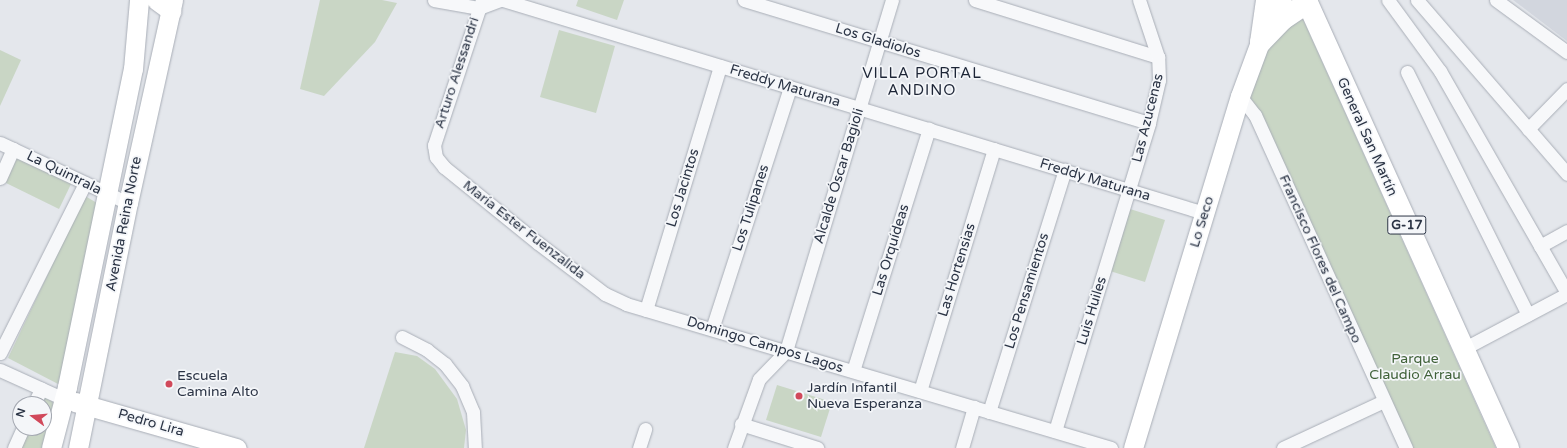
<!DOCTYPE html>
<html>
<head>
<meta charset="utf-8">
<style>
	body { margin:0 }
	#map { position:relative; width:1567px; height:448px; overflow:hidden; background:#e4e7ec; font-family:"Varela Round",sans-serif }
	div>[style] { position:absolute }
	.built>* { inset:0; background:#d2d6de }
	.green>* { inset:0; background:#c9d6c5 }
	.roads { filter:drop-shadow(0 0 1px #a9aeb7) drop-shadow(0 0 1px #a9aeb7) }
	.street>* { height:13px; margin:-6.5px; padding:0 6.5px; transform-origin:6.5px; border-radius:6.5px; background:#f7f8fa }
	.secondary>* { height:19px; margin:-9.5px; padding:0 9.5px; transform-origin:9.5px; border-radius:9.5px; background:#fff }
	.primary>* { height:21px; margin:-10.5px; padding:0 10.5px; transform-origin:10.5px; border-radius:10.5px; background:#fff }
	.dots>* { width:11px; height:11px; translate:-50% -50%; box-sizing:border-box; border:2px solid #f4f6f9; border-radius:50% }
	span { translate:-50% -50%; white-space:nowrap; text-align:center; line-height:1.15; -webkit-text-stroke:3.5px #f4f6f9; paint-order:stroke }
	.shield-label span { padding:1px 3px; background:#f4f6f9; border:1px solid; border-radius:3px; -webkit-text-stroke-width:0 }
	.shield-label { font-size:13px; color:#2b3445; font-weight:700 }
	.street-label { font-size:14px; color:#2b3445 }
	.park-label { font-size:14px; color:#3f6138 }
	.poi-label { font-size:14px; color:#2b3445 }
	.left { translate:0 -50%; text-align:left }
	.neighbourhood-label { font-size:15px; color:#1d2536; letter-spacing:1px }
	.north { position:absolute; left:12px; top:396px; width:40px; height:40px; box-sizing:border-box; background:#f4f6f9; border:1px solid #a4a8b1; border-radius:50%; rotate:286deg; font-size:11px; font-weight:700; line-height:16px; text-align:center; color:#2b3445 }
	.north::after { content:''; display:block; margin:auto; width:14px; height:18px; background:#d1495b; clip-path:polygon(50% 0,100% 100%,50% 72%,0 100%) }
</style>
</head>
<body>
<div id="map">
	<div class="built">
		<div style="clip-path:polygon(1513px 0,1567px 0,1567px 41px)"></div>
	</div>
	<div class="green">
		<div style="clip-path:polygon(320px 0,382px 0,397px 3px,375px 42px,324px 96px,300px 89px)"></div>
		<div style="clip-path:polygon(578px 0,624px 0,617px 20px,576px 6px)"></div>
		<div style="clip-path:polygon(1297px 13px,1303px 19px,1496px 448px,1407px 448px,1250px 98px,1249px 85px,1263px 56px,1276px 34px)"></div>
		<div style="clip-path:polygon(559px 30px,615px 46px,596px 113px,540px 97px)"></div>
		<div style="clip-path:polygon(0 50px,21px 60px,0 106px)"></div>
		<div style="clip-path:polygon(18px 154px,72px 182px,59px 209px,4px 182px)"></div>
		<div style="clip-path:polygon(85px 196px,97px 203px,60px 385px,8px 358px)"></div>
		<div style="clip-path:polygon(1130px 209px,1165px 220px,1145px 282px,1110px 271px)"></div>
		<div style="clip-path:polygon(395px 352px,417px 356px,435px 369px,457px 399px,466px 430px,464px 448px,364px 448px)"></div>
		<div style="clip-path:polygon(777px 385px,832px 402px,821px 437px,766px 420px)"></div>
		<div style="clip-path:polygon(43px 394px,55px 404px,43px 448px,19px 448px,28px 428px,44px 428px,44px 404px,38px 404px)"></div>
	</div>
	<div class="roads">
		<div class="street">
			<div style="left:434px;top:0;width:46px;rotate:10.1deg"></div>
			<div style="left:479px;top:8px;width:22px;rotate:-21deg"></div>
			<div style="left:482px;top:0;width:153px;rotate:108.3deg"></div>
			<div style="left:434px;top:145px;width:12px;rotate:81deg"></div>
			<div style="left:436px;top:157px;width:13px;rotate:51deg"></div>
			<div style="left:444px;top:167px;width:121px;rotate:39deg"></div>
			<div style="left:538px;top:243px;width:84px;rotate:37.3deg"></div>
			<div style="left:605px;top:294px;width:23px;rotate:25deg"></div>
			<div style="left:626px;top:304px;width:506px;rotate:16.54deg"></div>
			<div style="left:503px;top:0;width:733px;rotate:16.9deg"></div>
			<div style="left:744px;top:0;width:423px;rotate:16.9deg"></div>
			<div style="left:975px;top:0;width:192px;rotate:17.3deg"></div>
			<div style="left:1388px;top:0;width:88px;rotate:53.8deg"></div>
			<div style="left:1440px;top:71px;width:256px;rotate:60.2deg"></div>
			<div style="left:1417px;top:0;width:230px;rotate:49.2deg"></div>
			<div style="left:1496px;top:0;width:88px;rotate:36.2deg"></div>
			<div style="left:1407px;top:72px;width:271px;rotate:63.5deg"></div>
			<div style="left:1240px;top:96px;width:24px;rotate:52deg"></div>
			<div style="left:1255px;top:115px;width:366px;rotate:65.6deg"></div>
			<div style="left:1528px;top:129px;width:56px;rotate:-45.7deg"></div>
			<div style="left:0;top:143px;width:141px;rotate:25.1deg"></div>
			<div style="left:0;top:178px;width:32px;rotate:-66deg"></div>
			<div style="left:1540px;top:246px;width:31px;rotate:-29deg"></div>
			<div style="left:646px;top:310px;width:255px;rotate:-73.1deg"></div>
			<div style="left:712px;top:329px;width:254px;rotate:-72.1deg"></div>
			<div style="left:402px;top:337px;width:28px;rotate:27deg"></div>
			<div style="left:427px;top:350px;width:23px;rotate:38deg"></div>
			<div style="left:445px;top:364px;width:28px;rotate:52deg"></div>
			<div style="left:462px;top:386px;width:28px;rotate:67deg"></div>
			<div style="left:473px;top:412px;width:36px;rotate:87deg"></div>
			<div style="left:1463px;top:349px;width:118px;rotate:-27.9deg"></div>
			<div style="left:0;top:353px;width:190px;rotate:-63.4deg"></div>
			<div style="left:0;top:370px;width:70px;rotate:24.4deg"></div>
			<div style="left:853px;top:371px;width:254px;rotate:-72.6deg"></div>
			<div style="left:920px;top:391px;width:253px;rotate:-73deg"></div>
			<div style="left:34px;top:404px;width:17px;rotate:-65deg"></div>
			<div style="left:989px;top:412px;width:254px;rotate:-72.6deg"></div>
			<div style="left:741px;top:424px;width:80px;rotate:17.5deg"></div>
			<div style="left:1055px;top:431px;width:322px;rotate:-73deg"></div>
			<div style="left:1149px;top:123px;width:44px;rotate:-76.9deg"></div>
			<div style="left:1159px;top:80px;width:23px;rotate:-92deg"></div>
			<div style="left:1158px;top:57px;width:60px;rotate:-108.4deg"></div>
			<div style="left:14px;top:448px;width:22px;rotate:-66deg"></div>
			<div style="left:639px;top:448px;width:20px;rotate:-72deg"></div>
			<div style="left:734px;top:448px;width:73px;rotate:-70.1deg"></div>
			<div style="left:759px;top:379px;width:39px;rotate:-46deg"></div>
			<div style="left:786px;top:351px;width:367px;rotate:-73.2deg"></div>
			<div style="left:962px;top:448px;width:43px;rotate:-73.7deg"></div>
			<div style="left:1283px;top:448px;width:111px;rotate:-25deg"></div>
		</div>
		<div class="secondary">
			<div style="left:156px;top:0;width:19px;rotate:36deg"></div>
			<div style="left:75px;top:402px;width:168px;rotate:15.9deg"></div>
			<div style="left:51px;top:448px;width:63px;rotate:-75.3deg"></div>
			<div style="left:67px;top:387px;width:325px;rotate:-78.3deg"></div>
			<div style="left:133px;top:69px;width:69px;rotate:-85deg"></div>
			<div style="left:78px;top:448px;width:250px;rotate:-78.5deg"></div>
			<div style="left:128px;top:203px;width:208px;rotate:-77.5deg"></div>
			<div style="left:1133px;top:448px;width:368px;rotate:-73.1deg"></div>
			<div style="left:1240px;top:96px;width:58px;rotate:-69.7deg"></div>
			<div style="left:1260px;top:42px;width:47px;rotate:-62.4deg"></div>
		</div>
		<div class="primary">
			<div style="left:1306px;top:0;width:491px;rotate:65.7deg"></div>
			<div style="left:1260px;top:42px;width:32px;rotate:-46deg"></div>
			<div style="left:1282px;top:19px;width:30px;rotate:-34deg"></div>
			<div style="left:1260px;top:42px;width:42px;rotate:-81.9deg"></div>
		</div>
	</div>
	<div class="dots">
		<div style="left:169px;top:384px;background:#d1495b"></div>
		<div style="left:799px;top:396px;background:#d1495b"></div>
	</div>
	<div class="shield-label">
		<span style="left:1407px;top:225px">G-17</span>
	</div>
	<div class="street-label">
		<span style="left:878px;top:41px;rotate:17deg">Los Gladiolos</span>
		<span style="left:457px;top:73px;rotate:-72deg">Arturo Alessandri</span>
		<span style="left:785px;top:86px;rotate:17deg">Freddy Maturana</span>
		<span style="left:1148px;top:118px;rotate:-76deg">Las Azucenas</span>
		<span style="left:1367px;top:137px;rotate:66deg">General San Martín</span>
		<span style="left:64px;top:173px;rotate:26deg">La Quintrala</span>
		<span style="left:839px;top:176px;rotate:-73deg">Alcalde Óscar Bagioli</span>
		<span style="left:1095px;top:180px;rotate:17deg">Freddy Maturana</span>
		<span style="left:683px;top:188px;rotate:-73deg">Los Jacintos</span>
		<span style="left:751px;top:208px;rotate:-72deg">Los Tulipanes</span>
		<span style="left:1202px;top:222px;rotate:-73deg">Lo Seco</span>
		<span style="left:124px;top:224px;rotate:-79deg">Avenida Reina Norte</span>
		<span style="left:524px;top:230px;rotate:38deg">María Ester Fuenzalida</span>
		<span style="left:891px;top:250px;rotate:-73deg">Las Orquídeas</span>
		<span style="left:1320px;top:259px;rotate:66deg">Francisco Flores del Campo</span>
		<span style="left:957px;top:270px;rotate:-73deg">Las Hortensias</span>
		<span style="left:1027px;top:291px;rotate:-73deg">Los Pensamientos</span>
		<span style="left:1092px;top:311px;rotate:-73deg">Luis Huiles</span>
		<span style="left:765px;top:345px;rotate:17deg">Domingo Campos Lagos</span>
		<span style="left:151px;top:423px;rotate:16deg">Pedro Lira</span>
	</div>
	<div class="park-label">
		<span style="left:1415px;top:367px">Parque<br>Claudio Arrau</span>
	</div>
	<div class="poi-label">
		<span class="left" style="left:177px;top:384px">Escuela<br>Camina Alto</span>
		<span class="left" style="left:807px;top:396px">Jardín Infantil<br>Nueva Esperanza</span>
	</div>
	<div class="neighbourhood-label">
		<span style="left:922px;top:82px">VILLA PORTAL<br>ANDINO</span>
	</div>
	<div class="north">N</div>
</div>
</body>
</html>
